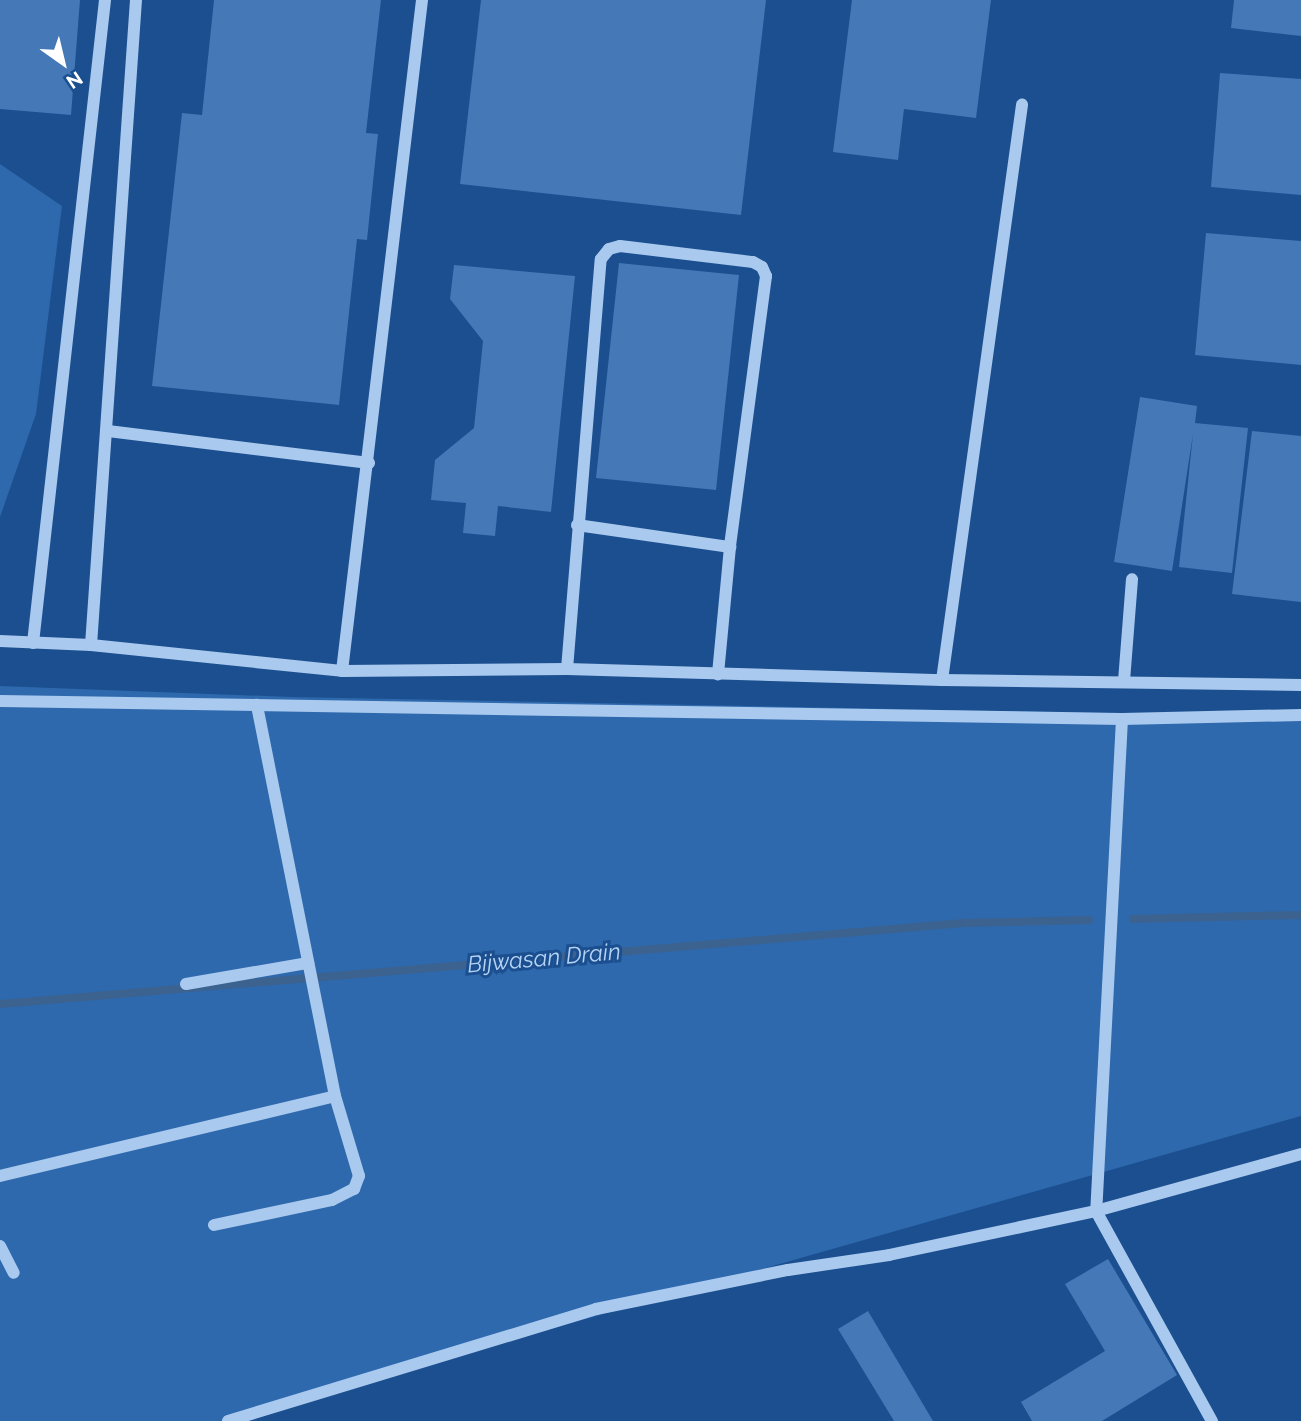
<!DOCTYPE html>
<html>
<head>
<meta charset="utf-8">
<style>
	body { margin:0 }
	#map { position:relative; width:1301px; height:1421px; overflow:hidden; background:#1b4f8f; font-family:Raleway,sans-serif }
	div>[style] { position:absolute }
	.green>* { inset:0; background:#2e69ad }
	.stream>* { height:8px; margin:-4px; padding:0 4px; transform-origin:4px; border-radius:4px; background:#3c6290 }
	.building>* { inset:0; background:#4478b7 }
	.minor>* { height:12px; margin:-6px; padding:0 6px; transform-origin:6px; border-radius:6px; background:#a9c9ee }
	span { translate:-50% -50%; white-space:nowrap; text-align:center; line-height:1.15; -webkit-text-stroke:6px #1b4f8f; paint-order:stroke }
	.water-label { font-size:23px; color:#b5d3f5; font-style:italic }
	.north { position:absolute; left:28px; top:28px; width:70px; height:70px; -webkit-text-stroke:5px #1b4f8f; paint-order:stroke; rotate:146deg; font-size:19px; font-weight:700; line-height:28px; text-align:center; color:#fff }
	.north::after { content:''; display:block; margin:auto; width:24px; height:32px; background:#fff; clip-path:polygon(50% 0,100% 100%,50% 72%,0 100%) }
</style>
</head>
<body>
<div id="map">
	<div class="green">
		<div style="clip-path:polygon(0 164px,62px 206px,36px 414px,0 517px)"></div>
		<div style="clip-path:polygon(0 686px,292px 697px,1301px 717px,1301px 1116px,226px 1421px,0 1421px)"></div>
	</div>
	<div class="stream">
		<div style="left:1133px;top:919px;width:168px;rotate:-1.4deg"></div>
		<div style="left:0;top:1004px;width:967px;rotate:-4.8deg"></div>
		<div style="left:964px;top:923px;width:125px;rotate:-1.4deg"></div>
	</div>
	<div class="building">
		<div style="clip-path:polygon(0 0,80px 0,71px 115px,0 109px)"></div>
		<div style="clip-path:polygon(214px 0,381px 0,366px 133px,378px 134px,367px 240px,357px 239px,339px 405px,152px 386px,182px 113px,202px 115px)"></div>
		<div style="clip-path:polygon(481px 0,766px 0,741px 215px,460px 184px)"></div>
		<div style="clip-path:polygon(852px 0,991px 0,976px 118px,904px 109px,898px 160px,833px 152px)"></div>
		<div style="clip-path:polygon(1234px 0,1301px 0,1301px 36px,1231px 28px)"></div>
		<div style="clip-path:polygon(1220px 73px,1301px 79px,1301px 195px,1211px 187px)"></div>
		<div style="clip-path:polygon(1206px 233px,1301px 241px,1301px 365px,1195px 355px)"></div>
		<div style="clip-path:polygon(619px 263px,739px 275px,716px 490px,596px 478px)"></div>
		<div style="clip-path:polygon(454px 265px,575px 276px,551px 512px,498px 506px,495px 536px,463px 533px,466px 503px,431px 500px,435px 460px,474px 428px,483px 341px,450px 299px)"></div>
		<div style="clip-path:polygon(1140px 397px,1197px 406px,1195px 423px,1248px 428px,1232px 573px,1179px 567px,1193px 434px,1172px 571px,1114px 562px)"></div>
		<div style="clip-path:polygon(1252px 431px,1301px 436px,1301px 602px,1232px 594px)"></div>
		<div style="clip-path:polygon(1108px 1259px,1177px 1375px,1102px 1421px,1032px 1421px,1021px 1402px,1105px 1351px,1065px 1284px)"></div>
		<div style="clip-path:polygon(868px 1311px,933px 1421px,894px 1421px,838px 1329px)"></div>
	</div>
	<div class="minor">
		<div style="left:108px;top:431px;width:263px;rotate:7deg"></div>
		<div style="left:577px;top:525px;width:155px;rotate:8.2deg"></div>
		<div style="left:0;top:641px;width:91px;rotate:2.5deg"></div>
		<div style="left:91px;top:645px;width:252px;rotate:5.9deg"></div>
		<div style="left:342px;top:671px;width:225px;rotate:-0.5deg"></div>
		<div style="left:567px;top:669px;width:375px;rotate:1.7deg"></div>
		<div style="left:942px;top:680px;width:359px;rotate:0.8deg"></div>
		<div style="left:33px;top:643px;width:647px;rotate:-83.61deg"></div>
		<div style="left:91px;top:645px;width:647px;rotate:-86.01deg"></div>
		<div style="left:567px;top:669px;width:411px;rotate:-85.3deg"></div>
		<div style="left:601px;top:259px;width:13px;rotate:-51deg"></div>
		<div style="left:609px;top:249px;width:11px;rotate:-15deg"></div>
		<div style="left:620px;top:246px;width:134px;rotate:6.9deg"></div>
		<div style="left:753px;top:262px;width:10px;rotate:29deg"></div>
		<div style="left:762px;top:267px;width:10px;rotate:66deg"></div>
		<div style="left:766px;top:276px;width:273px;rotate:97.6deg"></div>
		<div style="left:730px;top:547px;width:128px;rotate:95.4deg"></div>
		<div style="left:342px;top:671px;width:676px;rotate:-83.2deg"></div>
		<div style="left:942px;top:680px;width:581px;rotate:-82.08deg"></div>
		<div style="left:1124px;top:681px;width:102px;rotate:-85.5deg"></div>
		<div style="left:0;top:701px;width:1122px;rotate:0.92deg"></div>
		<div style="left:1122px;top:719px;width:179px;rotate:-1.3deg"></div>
		<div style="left:1122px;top:719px;width:493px;rotate:93deg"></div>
		<div style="left:1096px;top:1211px;width:240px;rotate:61.1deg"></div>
		<div style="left:186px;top:984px;width:124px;rotate:-9.8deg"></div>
		<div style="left:0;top:1176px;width:344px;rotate:-13.4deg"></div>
		<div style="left:214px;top:1225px;width:121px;rotate:-12deg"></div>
		<div style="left:332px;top:1200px;width:25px;rotate:-27deg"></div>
		<div style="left:354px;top:1189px;width:14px;rotate:-69deg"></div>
		<div style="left:359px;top:1176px;width:84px;rotate:-106.7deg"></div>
		<div style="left:335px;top:1096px;width:399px;rotate:-101.3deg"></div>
		<div style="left:0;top:1246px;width:30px;rotate:63deg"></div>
		<div style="left:228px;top:1421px;width:385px;rotate:-16.9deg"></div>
		<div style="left:596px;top:1309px;width:196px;rotate:-11.5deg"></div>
		<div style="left:788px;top:1270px;width:102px;rotate:-8.4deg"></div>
		<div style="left:889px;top:1255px;width:212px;rotate:-12deg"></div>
		<div style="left:1096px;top:1211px;width:213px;rotate:-15.5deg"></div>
	</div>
	<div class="water-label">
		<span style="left:544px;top:958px;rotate:-5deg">Bijwasan Drain</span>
	</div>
	<div class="north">N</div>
</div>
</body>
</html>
